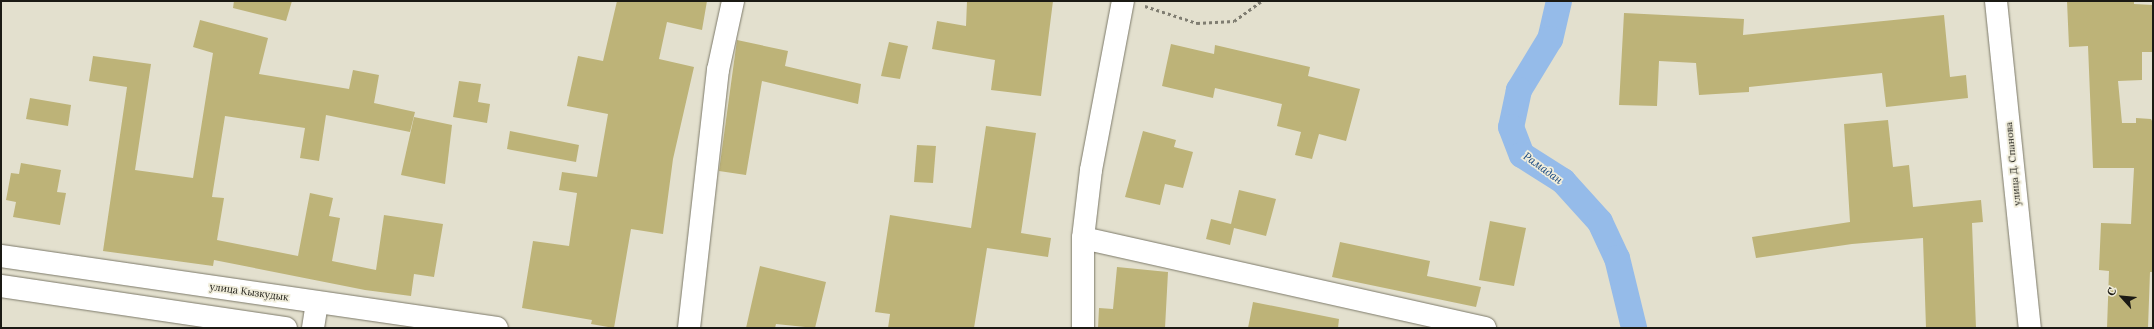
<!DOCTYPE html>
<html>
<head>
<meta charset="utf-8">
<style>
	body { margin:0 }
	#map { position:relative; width:2154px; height:329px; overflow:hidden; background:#e3e0ce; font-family:Lora,serif }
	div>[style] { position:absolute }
	.canal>* { height:26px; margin:-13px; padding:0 13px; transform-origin:13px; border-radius:13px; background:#95bbe9 }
	.building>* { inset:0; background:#bdb378 }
	.path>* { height:2.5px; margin-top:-1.25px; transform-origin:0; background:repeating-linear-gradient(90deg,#7f7d71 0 3px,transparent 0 6px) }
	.roads { filter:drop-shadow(0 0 1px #7d7a6a) drop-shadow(0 0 1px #7d7a6a) }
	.minor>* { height:22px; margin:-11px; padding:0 11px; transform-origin:11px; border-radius:11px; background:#fff }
	.secondary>* { height:22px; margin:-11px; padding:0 11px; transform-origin:11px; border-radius:11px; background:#fff }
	span { translate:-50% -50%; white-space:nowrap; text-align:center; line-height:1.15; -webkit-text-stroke:3.5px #f0eddb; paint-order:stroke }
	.street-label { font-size:10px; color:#1b1a14 }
	.water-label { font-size:11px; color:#174881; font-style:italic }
	.frame { position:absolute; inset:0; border:2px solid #1b1a14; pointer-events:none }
	.north { position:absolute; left:2102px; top:277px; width:40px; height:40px; -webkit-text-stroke:3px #f0eddb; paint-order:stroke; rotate:297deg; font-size:11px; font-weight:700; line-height:16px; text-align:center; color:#1b1a14 }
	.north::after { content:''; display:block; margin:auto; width:14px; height:18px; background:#1b1a14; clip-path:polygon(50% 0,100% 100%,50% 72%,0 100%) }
</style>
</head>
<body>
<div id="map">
	<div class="canal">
		<div style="left:1559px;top:1px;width:39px;rotate:103deg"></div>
		<div style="left:1550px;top:39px;width:60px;rotate:121.3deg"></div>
		<div style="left:1519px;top:90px;width:38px;rotate:102deg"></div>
		<div style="left:1511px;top:127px;width:30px;rotate:69deg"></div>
		<div style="left:1522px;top:155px;width:49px;rotate:32.4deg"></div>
		<div style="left:1563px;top:181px;width:55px;rotate:47.9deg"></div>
		<div style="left:1600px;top:222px;width:40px;rotate:65deg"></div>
		<div style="left:1617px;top:258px;width:72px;rotate:76.3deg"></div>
	</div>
	<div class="building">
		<div style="clip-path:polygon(234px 1px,292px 1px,286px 21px,233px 8px)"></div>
		<div style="clip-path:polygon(617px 1px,707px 1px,702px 30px,667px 22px,659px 59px,694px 67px,673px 159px,663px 234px,631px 229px,614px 328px,591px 324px,592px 320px,522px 308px,533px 241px,569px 246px,577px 193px,559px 190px,562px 172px,597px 177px,608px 114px,567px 106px,578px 56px,603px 61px)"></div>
		<div style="clip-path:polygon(967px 1px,1053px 1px,1041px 96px,991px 90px,995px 60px,932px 49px,937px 21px,966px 26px)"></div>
		<div style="clip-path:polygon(2067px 1px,2134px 1px,2134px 4px,2153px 5px,2153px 52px,2142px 52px,2142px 80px,2118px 81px,2122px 123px,2136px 123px,2136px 118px,2151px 119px,2153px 123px,2153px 272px,2150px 272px,2148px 328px,2107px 328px,2109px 271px,2099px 270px,2101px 223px,2131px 224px,2134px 168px,2093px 168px,2088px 46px,2069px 47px)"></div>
		<div style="clip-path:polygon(1624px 13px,1744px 19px,1743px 35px,1944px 15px,1950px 77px,1966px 75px,1968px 98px,1886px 107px,1882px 73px,1749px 87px,1749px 92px,1699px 95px,1696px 63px,1659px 61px,1657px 106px,1619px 105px)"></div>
		<div style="clip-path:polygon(200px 20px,268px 38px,259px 74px,349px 89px,353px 70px,379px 75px,374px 103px,415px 112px,410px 132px,326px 115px,319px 161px,300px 158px,305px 128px,225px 116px,212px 197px,224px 198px,217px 240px,298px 256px,310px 193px,333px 198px,329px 216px,340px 218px,332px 261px,376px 270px,384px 215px,443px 224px,434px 277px,414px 274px,411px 296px,365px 290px,214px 260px,213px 266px,103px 251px,127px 87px,89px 81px,93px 56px,151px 64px,135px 170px,193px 178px,213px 53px,193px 47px)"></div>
		<div style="clip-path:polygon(737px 40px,788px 51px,785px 66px,861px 84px,858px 104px,762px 81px,746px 175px,719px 171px)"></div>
		<div style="clip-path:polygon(889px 42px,908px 46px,900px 79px,881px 76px)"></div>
		<div style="clip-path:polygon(1171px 44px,1214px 54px,1215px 45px,1310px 67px,1308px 76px,1360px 89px,1346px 141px,1319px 134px,1312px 159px,1295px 155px,1301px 132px,1277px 126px,1282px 104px,1215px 88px,1213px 98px,1162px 86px)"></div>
		<div style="clip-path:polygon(459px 81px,481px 84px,478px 102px,490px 104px,487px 123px,453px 117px)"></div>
		<div style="clip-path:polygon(30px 98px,71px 105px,68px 126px,26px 119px)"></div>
		<div style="clip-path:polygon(414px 117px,452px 125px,445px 184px,401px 175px)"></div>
		<div style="clip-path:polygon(1888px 120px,1893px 167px,1909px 165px,1913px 207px,1981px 200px,1983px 222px,1972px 223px,1976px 328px,1926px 328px,1923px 238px,1852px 244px,1756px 258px,1752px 237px,1850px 222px,1844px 124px)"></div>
		<div style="clip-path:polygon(986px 126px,1036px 133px,1021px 233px,1051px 238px,1048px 257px,987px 248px,974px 328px,888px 328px,890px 314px,875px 312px,890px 215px,971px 228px)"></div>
		<div style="clip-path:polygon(510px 131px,579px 145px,576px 162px,507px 149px)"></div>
		<div style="clip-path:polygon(1143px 131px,1176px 140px,1174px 147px,1193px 152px,1183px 188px,1165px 184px,1160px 205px,1125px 197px)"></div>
		<div style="clip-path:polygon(917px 145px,936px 146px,933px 183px,914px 182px)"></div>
		<div style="clip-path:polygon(21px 163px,61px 170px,57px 192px,66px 193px,60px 225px,13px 217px,16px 202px,6px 200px,11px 173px,19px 174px)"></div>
		<div style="clip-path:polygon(1239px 190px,1276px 199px,1266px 236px,1234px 228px,1230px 245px,1206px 239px,1211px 219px,1231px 224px)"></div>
		<div style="clip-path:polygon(1490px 221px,1526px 228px,1514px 286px,1479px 280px)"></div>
		<div style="clip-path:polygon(1340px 242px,1430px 261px,1427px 276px,1481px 287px,1476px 307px,1332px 277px)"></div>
		<div style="clip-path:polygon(760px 266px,826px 282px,815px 328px,776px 324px,775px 328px,746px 328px)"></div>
		<div style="clip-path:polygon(1117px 267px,1168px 272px,1165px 328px,1098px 328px,1099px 308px,1113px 309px)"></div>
		<div style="clip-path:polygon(1253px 302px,1339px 319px,1338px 328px,1248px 328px)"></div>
	</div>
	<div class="path">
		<div style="left:1145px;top:6px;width:55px;rotate:18.1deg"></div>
		<div style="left:1197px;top:23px;width:37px;rotate:-3deg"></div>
		<div style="left:1234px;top:21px;width:34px;rotate:-36deg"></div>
	</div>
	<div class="roads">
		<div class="minor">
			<div style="left:1083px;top:238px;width:412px;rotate:12.6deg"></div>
			<div style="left:1px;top:256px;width:501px;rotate:8.26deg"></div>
			<div style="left:1px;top:286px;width:288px;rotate:8.4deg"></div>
			<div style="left:313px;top:328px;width:26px;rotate:-81deg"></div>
			<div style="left:689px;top:328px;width:260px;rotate:-83.6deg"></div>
			<div style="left:718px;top:70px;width:71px;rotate:-77.7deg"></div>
			<div style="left:1083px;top:328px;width:90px;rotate:-90deg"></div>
			<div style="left:1083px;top:238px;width:68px;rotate:-83.3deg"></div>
			<div style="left:1091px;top:170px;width:172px;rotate:-79.3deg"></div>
		</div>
		<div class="secondary">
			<div style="left:1996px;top:1px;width:329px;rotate:84.1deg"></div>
		</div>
	</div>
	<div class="street-label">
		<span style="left:2013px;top:164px;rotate:-96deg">улица Д. Спанова</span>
		<span style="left:249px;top:292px;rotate:8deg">улица Кызкудык</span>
	</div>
	<div class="water-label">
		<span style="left:1543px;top:168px;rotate:36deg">Рамадан</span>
	</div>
	<div class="frame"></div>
	<div class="north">С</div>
</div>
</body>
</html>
